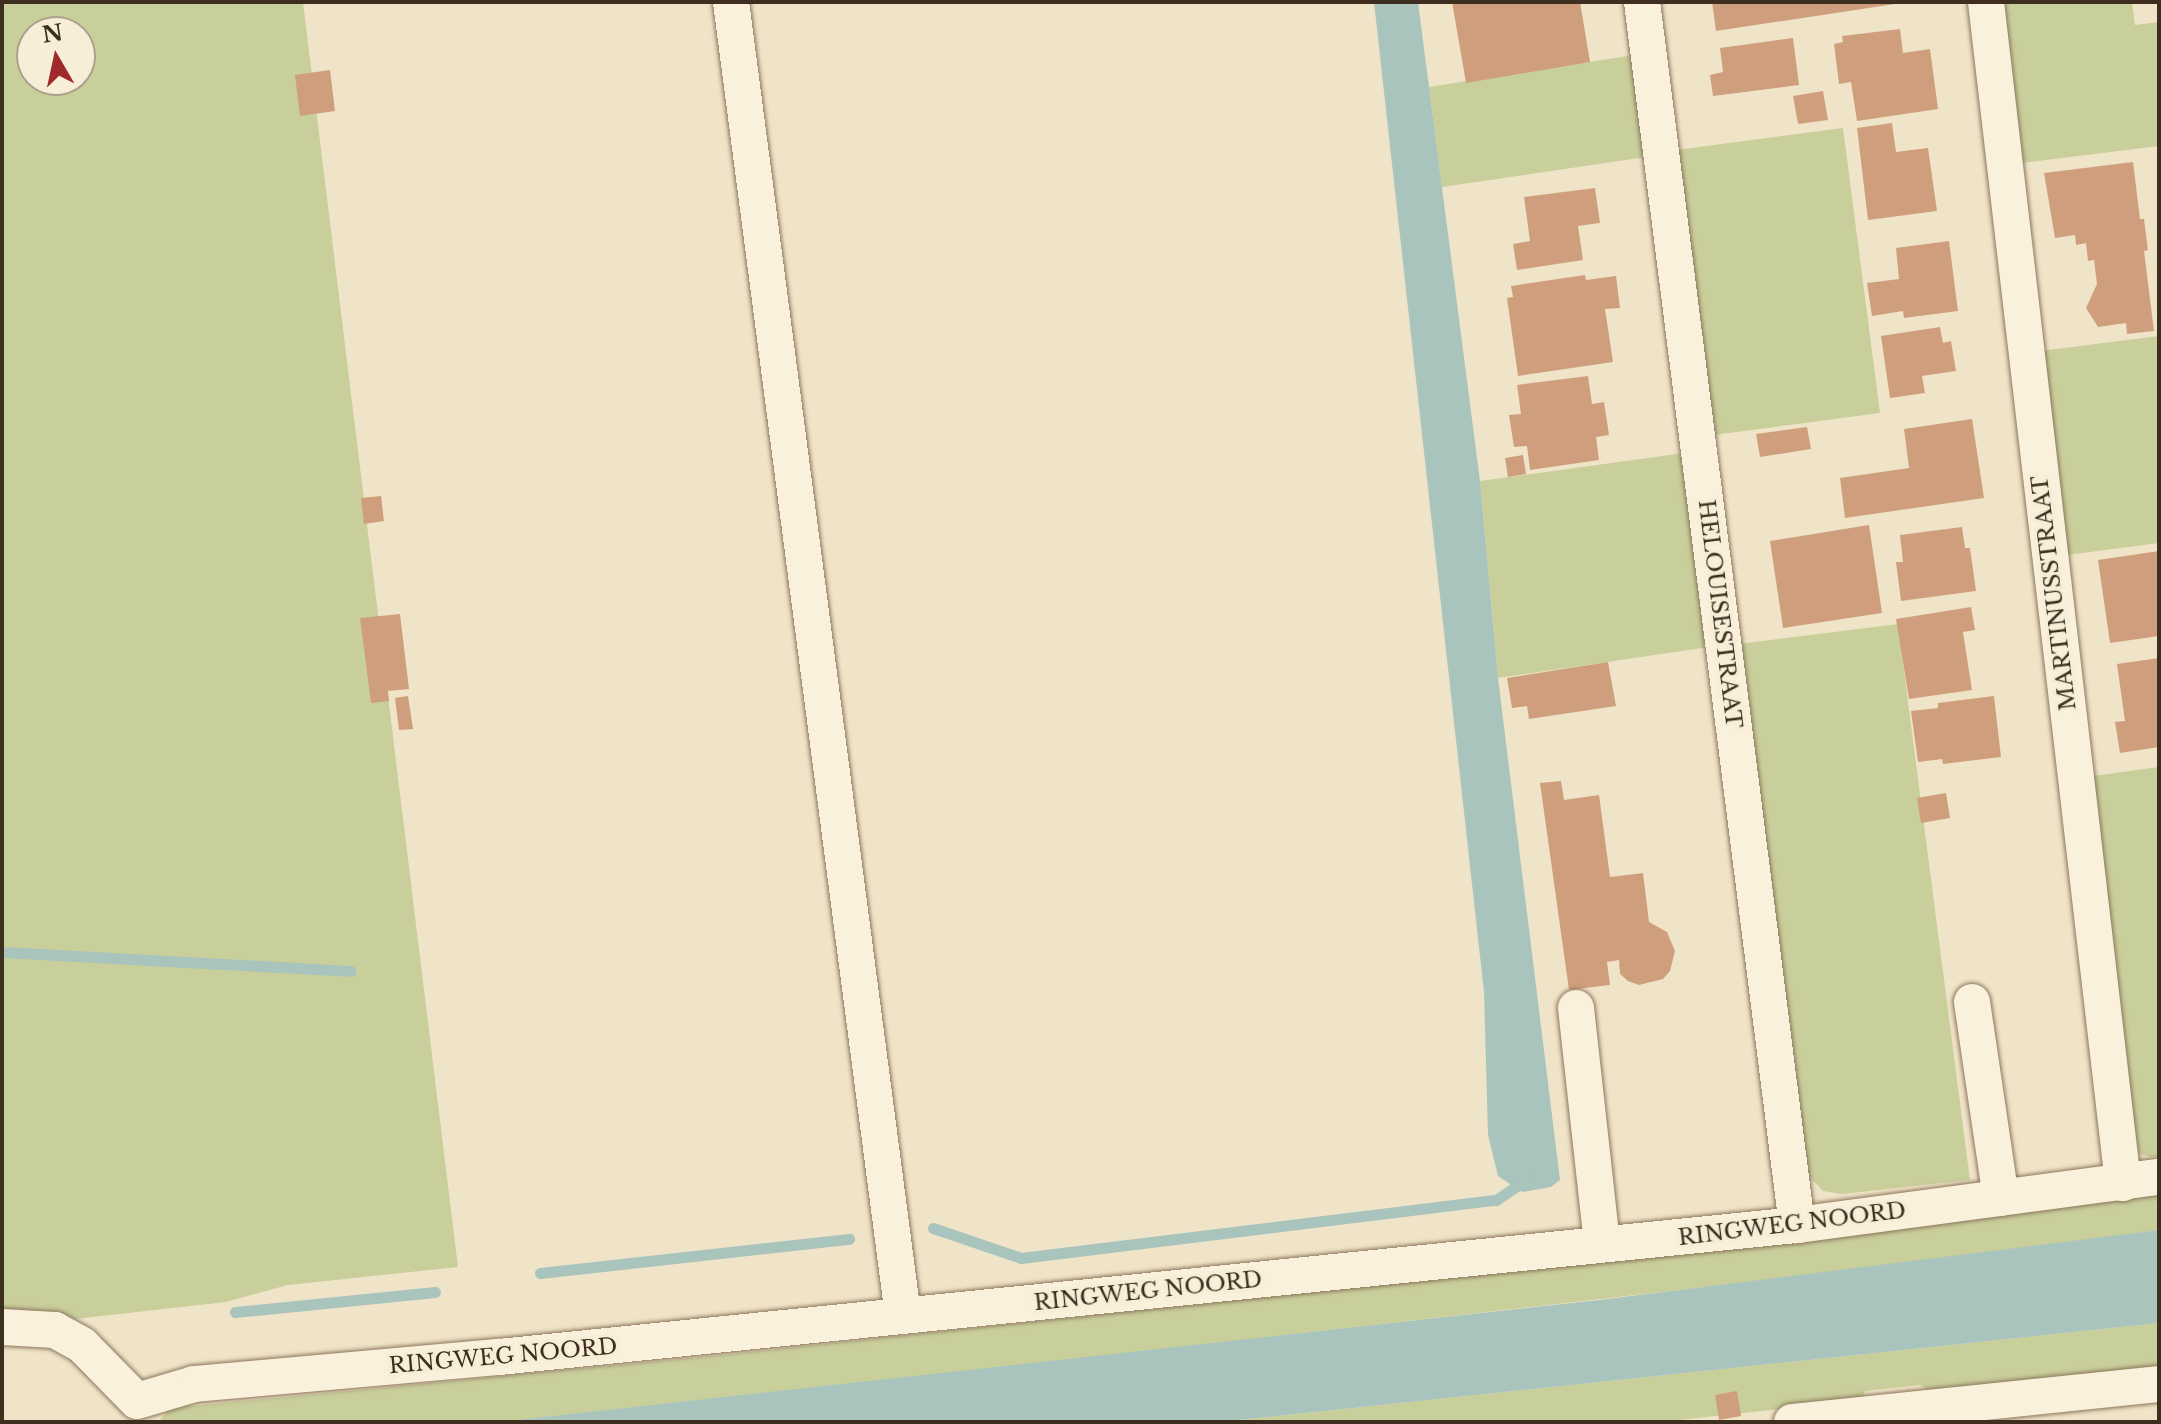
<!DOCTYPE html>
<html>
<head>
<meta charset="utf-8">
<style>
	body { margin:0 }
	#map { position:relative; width:2161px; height:1424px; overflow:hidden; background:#f0e4c8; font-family:"Libre Baskerville",serif }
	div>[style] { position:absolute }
	.green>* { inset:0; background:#c9cf9b }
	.water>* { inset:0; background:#a9c4bc }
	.stream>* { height:11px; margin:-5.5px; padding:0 5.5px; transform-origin:5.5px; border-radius:5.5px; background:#a9c4bc }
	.building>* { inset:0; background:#cf9f7d }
	.roads { filter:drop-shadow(0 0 2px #8d765c) drop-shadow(0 0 2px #8d765c) }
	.minor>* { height:36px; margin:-18px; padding:0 18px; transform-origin:18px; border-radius:18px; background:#faf1dc }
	span { translate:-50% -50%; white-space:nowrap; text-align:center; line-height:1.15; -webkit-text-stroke:7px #f7eed8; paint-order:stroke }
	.street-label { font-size:22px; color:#3d2e20 }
	.frame { position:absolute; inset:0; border:4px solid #3d2e20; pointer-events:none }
	.north { position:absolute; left:16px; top:16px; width:80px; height:80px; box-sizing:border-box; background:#f7eed8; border:2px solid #ada18e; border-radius:50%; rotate:351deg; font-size:22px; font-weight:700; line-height:32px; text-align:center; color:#3d2e20 }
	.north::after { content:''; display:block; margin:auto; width:28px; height:36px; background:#9e2a2b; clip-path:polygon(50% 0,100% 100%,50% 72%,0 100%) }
</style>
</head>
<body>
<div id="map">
	<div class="green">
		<div style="clip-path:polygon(evenodd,2px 2px,303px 2px,458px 1267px,288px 1285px,226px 1302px,66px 1320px,2px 1316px,2px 2px,32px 32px,80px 32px,80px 80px,32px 80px,32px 32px)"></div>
		<div style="clip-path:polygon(1996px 2px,2132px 2px,2135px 25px,2159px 22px,2159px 146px,2014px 164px)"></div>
		<div style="clip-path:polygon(1634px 55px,1646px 157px,1442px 187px,1429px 87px)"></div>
		<div style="clip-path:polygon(1843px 128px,1880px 413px,1714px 435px,1676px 150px)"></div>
		<div style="clip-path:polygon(2159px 336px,2159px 543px,2067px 555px,2040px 351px)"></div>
		<div style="clip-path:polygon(1684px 453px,1709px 647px,1498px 678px,1480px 481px)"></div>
		<div style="clip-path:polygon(1898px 624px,1970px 1180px,1842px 1194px,1823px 1191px,1802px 1169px,1738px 644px)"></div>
		<div style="clip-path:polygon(2159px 767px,2159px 1156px,2151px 1157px,2139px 1154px,2130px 1140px,2086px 777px)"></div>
		<div style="clip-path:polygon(2159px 1195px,2159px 1230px,1967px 1257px,858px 1384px,499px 1422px,159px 1422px,170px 1408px,712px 1356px,1403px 1282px)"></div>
		<div style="clip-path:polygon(2159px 1323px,2159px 1370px,1935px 1394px,1920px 1385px,1865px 1391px,1861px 1400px,1661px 1422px,1219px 1422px)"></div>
	</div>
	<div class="water">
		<div style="clip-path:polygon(1374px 2px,1418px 2px,1480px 481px,1498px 678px,1560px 1180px,1551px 1187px,1522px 1192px,1498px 1176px,1488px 1135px,1484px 992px)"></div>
		<div style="clip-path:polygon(2159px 1230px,2159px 1323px,1219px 1422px,499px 1422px,1599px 1300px)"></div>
	</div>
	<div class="stream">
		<div style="left:2px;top:952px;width:349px;rotate:3.1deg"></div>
		<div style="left:933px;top:1228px;width:93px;rotate:18.8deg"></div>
		<div style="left:1021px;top:1258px;width:479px;rotate:-7deg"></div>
		<div style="left:1496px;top:1200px;width:36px;rotate:-34deg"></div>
		<div style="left:540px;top:1273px;width:311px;rotate:-6.3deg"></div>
		<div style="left:235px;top:1312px;width:201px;rotate:-5.7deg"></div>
	</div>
	<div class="building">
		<div style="clip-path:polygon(1452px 2px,1580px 2px,1590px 62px,1466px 83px)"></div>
		<div style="clip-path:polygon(1712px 2px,1894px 2px,1895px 4px,1716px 31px)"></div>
		<div style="clip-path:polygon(1900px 29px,1903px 53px,1930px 49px,1938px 109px,1857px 121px,1851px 82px,1839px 84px,1834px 44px,1843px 42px,1842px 36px)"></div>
		<div style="clip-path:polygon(1793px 38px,1799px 85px,1713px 96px,1710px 75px,1723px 72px,1720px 48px)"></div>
		<div style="clip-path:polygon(330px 70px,335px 111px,300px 116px,295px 75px)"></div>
		<div style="clip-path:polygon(1823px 91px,1828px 120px,1798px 124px,1793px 96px)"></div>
		<div style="clip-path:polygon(1892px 123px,1896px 152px,1928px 148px,1937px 211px,1868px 220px,1857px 128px)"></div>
		<div style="clip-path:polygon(2133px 162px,2140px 219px,2144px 219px,2148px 250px,2144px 251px,2154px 331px,2127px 334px,2126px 323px,2098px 327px,2086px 308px,2097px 284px,2094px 260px,2088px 261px,2086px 243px,2076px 245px,2075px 235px,2055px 238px,2044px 173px)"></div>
		<div style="clip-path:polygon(1595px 188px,1600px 223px,1578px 226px,1583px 260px,1517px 270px,1513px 244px,1530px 241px,1524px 197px)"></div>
		<div style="clip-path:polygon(1949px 241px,1958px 311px,1904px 318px,1903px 311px,1872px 316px,1867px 283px,1899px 279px,1896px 248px)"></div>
		<div style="clip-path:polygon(1585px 275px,1586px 280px,1616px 276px,1620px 308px,1605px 309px,1613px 362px,1518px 376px,1507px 298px,1513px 297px,1511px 286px)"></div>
		<div style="clip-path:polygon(1940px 327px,1943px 343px,1951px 341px,1956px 371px,1922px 376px,1925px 393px,1890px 398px,1881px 336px)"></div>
		<div style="clip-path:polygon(1588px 376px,1592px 404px,1604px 402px,1609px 435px,1596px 437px,1599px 460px,1530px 470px,1527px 446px,1514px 447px,1509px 415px,1521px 414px,1517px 385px)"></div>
		<div style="clip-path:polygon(1972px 419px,1984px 498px,1845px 518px,1840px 478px,1909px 468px,1904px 429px)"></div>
		<div style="clip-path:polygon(1807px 427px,1811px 449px,1760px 457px,1756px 434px)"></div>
		<div style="clip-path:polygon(1523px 455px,1526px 474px,1508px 477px,1505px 458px)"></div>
		<div style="clip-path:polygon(381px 496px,384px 521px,364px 524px,361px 498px)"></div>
		<div style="clip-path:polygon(1869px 525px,1882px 613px,1783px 628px,1770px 541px)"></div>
		<div style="clip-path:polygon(1962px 527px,1965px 548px,1970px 548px,1976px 591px,1901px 601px,1896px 562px,1903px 562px,1900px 535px)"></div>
		<div style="clip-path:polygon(2159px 551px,2159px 636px,2110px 643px,2098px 560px)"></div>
		<div style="clip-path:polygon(1971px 607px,1975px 630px,1963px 632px,1972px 690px,1909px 699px,1896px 619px)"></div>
		<div style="clip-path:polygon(400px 614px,409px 689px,388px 691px,389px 701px,371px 703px,360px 618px)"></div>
		<div style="clip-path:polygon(2159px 658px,2159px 747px,2120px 753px,2115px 722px,2125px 721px,2117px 664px)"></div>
		<div style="clip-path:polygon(1608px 662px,1616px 706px,1529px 719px,1527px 706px,1512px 708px,1507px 678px)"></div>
		<div style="clip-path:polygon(408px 696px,413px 729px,399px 730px,395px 698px)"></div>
		<div style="clip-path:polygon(1994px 696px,2001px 757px,1943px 764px,1942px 759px,1918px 762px,1911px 711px,1938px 708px,1938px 703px)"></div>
		<div style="clip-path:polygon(1561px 781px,1564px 800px,1599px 795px,1610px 877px,1643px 873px,1649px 922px,1667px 932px,1675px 951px,1670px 971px,1663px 979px,1639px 985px,1628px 981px,1620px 974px,1619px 960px,1607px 962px,1610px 985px,1569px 990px,1540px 783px)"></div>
		<div style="clip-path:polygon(1946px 793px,1950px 818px,1921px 823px,1917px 798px)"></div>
		<div style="clip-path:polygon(1737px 1391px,1741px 1416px,1719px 1420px,1715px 1395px)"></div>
	</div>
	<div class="roads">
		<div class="minor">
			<div style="left:731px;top:2px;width:1325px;rotate:82.54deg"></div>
			<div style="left:1642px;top:2px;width:1233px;rotate:82.78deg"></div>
			<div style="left:1986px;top:2px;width:1189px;rotate:83.38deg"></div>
			<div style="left:1972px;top:1002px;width:198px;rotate:81.6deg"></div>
			<div style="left:1576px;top:1008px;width:237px;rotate:83.7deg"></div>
			<div style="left:2px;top:1327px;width:53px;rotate:3.2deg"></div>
			<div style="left:55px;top:1330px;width:31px;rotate:29deg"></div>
			<div style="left:82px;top:1345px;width:78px;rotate:45.5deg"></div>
			<div style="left:137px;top:1401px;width:59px;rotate:-16.6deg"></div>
			<div style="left:194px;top:1384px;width:306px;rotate:-5.1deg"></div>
			<div style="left:499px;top:1357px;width:1305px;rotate:-5.81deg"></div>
			<div style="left:1797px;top:1225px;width:365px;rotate:-7.6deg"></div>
			<div style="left:1792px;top:1422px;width:369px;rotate:-5.9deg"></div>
		</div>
	</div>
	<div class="street-label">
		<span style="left:2054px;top:593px;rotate:-97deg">MARTINUSSTRAAT</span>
		<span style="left:1720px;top:614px;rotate:83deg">HELOUISESTRAAT</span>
		<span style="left:1792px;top:1224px;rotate:-7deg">RINGWEG NOORD</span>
		<span style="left:1148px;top:1291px;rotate:-6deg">RINGWEG NOORD</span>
		<span style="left:503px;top:1356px;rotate:-5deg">RINGWEG NOORD</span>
	</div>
	<div class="frame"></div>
	<div class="north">N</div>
</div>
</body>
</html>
